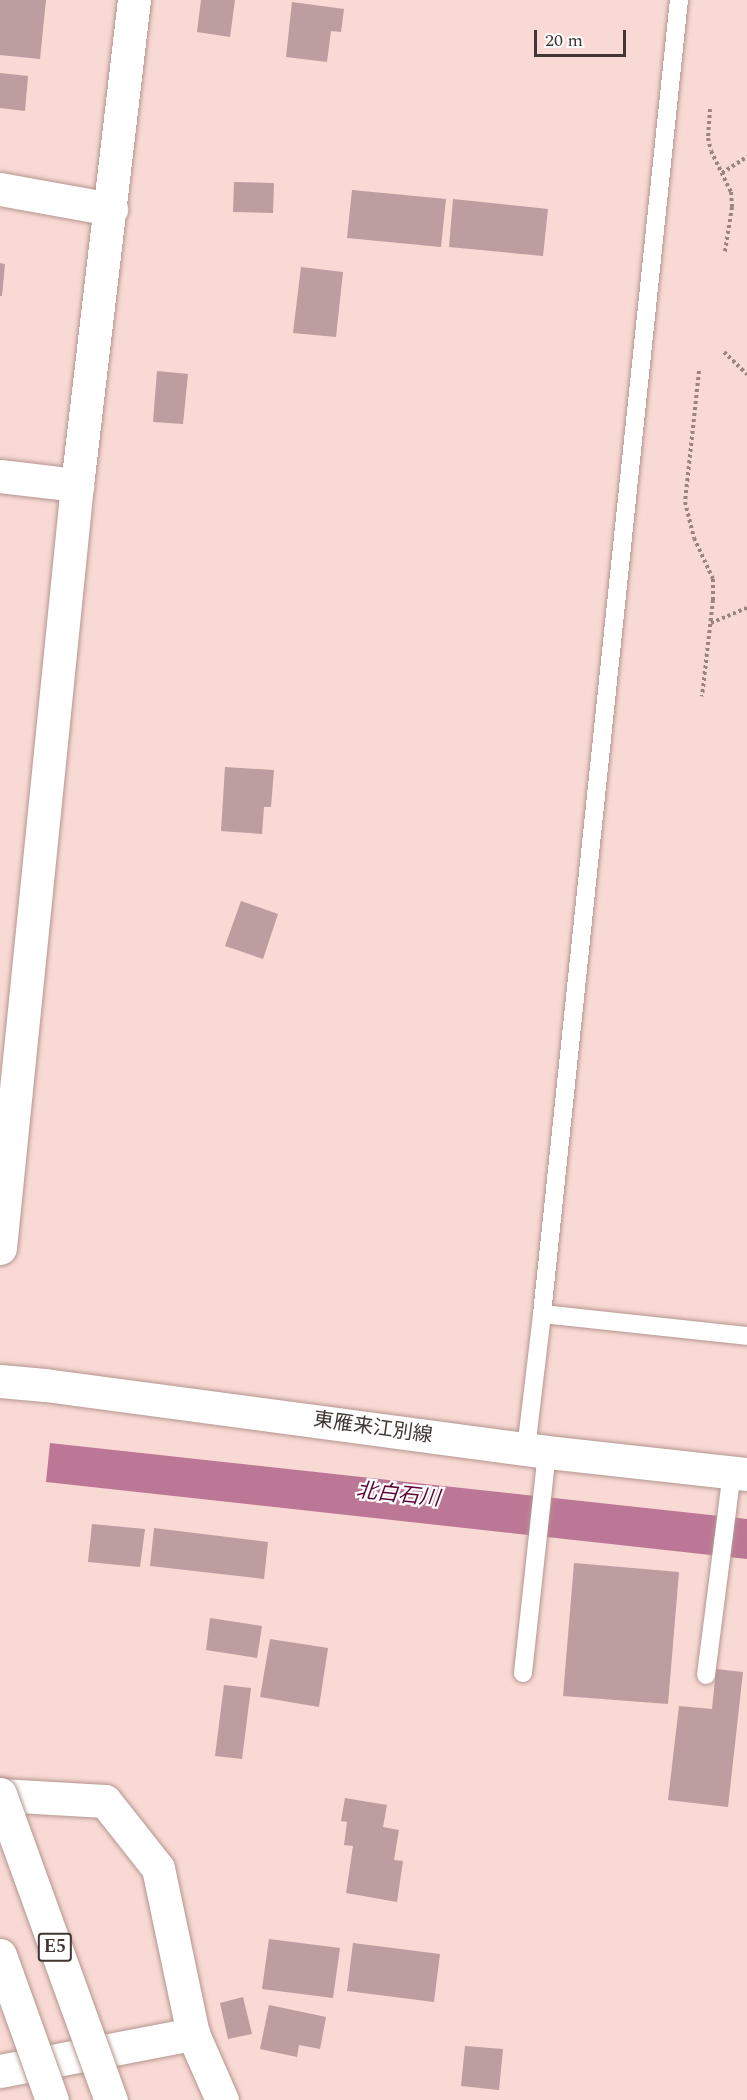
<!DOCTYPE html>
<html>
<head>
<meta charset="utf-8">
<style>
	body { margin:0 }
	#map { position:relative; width:747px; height:2100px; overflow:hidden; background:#f9d9d3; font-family:Spectral,"Noto Sans JP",serif }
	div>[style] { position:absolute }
	.water>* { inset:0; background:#bd7796 }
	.building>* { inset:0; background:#bc9da0 }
	.path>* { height:4px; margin-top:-2px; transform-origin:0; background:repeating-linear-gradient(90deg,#99847f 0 3px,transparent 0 6px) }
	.roads { filter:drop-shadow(0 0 2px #b3958f) drop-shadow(0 0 2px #b3958f) }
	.service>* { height:18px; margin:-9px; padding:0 9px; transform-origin:9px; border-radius:9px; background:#fff }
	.minor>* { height:33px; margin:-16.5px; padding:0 16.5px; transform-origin:16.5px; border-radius:16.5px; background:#fff }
	.tertiary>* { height:33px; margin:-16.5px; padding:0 16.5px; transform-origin:16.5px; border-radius:16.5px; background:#fff }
	.secondary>* { height:33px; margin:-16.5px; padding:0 16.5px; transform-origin:16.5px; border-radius:16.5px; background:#fff }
	.bridges { filter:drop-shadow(0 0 2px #b3958f) drop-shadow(0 0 2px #b3958f) }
	.motorway-bridge>* { height:33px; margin:-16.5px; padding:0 16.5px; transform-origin:16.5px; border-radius:16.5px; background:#fff }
	span { translate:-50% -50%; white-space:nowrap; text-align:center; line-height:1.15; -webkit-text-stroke:4.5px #fff; paint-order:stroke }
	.shield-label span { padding:2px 4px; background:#fff; border:2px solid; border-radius:4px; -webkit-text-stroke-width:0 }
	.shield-label { font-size:18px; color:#423633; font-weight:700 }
	.street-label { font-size:20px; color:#423633 }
	.water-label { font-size:21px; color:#5d0538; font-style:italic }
	.scale { position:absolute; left:534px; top:30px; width:92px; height:27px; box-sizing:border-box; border:3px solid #423633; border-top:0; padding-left:8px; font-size:18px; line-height:21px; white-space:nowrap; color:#423633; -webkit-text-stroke:4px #fff; paint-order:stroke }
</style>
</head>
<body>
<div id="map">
	<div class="water">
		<div style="clip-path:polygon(50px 1443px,747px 1519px,747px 1559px,46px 1482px)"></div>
	</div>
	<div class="building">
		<div style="clip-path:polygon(0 0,46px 0,40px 59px,0 55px)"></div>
		<div style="clip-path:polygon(201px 0,235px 0,230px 37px,197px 32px)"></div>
		<div style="clip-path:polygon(292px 2px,344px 9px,341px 32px,331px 31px,327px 62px,286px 57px)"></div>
		<div style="clip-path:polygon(0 73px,28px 76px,25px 111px,0 108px)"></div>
		<div style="clip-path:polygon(234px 182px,274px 183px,273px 213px,233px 212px)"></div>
		<div style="clip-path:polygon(352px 190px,446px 199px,441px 247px,347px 238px)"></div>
		<div style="clip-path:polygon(453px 199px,548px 209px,543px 256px,449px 247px)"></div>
		<div style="clip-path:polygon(0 263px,5px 264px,2px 296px,0 296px)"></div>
		<div style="clip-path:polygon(301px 267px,343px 272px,336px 337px,293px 333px)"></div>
		<div style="clip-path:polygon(157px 371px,188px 374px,183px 424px,153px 422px)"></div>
		<div style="clip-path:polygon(225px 767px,274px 770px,271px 807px,264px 807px,262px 834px,221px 831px)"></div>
		<div style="clip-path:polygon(241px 901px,278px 914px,263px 959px,225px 946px)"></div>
		<div style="clip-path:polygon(92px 1524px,145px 1529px,140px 1567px,88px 1562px)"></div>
		<div style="clip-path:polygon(154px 1528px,268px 1542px,264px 1579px,150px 1566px)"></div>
		<div style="clip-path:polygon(574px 1563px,679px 1572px,668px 1704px,563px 1696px)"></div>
		<div style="clip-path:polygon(210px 1618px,262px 1626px,257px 1658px,206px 1650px)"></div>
		<div style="clip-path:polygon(270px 1639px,328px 1648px,319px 1707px,260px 1697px)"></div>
		<div style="clip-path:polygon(716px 1669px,743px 1672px,728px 1807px,668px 1800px,679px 1706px,712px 1709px)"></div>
		<div style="clip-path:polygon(224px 1685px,251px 1688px,242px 1759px,215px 1756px)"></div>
		<div style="clip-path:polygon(345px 1798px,387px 1805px,383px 1827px,399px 1830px,394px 1860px,403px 1861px,397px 1902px,346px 1893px,353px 1846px,344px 1845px,347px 1822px,341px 1821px)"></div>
		<div style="clip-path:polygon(269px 1939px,340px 1948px,333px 1998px,262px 1989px)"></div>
		<div style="clip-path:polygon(353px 1943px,440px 1954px,434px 2002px,347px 1991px)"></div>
		<div style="clip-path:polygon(243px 1997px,252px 2034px,228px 2039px,220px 2003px)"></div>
		<div style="clip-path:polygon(269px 2005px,326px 2017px,320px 2049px,299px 2045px,297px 2057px,260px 2049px)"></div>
		<div style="clip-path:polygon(465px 2046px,503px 2049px,499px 2090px,461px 2086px)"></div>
	</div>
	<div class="path">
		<div style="left:710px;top:109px;width:29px;rotate:94deg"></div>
		<div style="left:708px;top:138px;width:13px;rotate:77deg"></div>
		<div style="left:711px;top:151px;width:46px;rotate:64deg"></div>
		<div style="left:731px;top:192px;width:15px;rotate:86deg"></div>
		<div style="left:732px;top:207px;width:45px;rotate:99deg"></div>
		<div style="left:722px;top:173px;width:30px;rotate:-33deg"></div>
		<div style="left:724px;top:352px;width:32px;rotate:44deg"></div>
		<div style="left:699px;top:371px;width:132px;rotate:96.1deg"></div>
		<div style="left:685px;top:502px;width:37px;rotate:76deg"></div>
		<div style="left:694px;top:538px;width:45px;rotate:65.1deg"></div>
		<div style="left:713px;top:579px;width:21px;rotate:90deg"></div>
		<div style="left:713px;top:600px;width:97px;rotate:96.5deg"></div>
		<div style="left:711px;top:623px;width:39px;rotate:-23deg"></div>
	</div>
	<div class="roads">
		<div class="service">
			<div style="left:542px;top:1314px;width:206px;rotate:6.1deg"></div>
			<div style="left:526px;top:1449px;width:136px;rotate:-83.2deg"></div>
			<div style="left:542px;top:1314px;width:1321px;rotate:-84.05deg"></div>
			<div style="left:523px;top:1673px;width:222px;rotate:-83.8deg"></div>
			<div style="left:706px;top:1675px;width:204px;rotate:-82.7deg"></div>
		</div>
		<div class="minor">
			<div style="left:0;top:189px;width:113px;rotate:10.2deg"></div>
			<div style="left:0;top:476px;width:78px;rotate:6.7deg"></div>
			<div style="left:0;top:1795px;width:105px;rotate:3.3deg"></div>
			<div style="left:105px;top:1801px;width:85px;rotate:51.7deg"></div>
			<div style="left:158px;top:1868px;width:170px;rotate:78.1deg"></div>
			<div style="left:193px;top:2034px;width:72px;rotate:66.3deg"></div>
			<div style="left:0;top:2071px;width:197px;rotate:-10.9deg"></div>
		</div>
		<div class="tertiary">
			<div style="left:0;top:1248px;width:767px;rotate:-84.24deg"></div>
			<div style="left:77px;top:485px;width:488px;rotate:-83.3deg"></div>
		</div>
		<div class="secondary">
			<div style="left:0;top:1381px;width:45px;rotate:5.1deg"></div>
			<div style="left:45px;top:1385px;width:506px;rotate:7.6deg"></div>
			<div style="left:547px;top:1452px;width:201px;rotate:6.3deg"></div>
		</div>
	</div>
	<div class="bridges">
		<div class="motorway-bridge">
			<div style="left:0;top:1794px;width:326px;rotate:70.1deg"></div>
			<div style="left:0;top:1955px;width:154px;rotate:70.3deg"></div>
		</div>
	</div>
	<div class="shield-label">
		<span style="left:55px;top:1947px">E5</span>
	</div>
	<div class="street-label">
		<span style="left:373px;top:1428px;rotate:8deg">東雁来江別線</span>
	</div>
	<div class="water-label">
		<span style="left:398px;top:1495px;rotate:6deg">北白石川</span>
	</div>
	<div class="scale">20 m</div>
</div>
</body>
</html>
